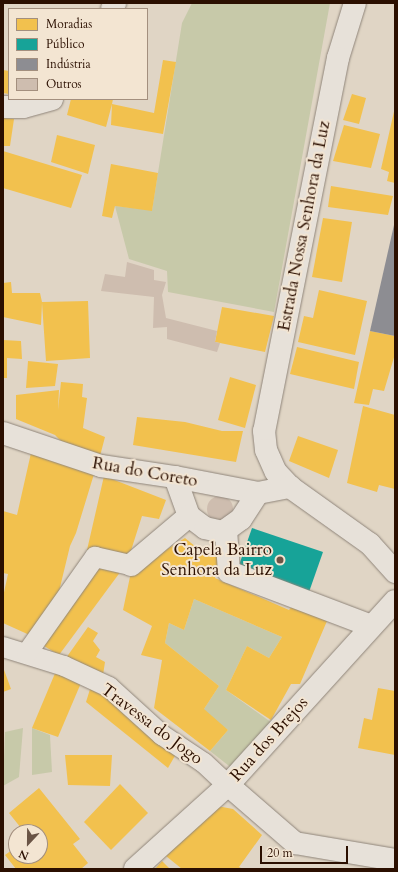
<!DOCTYPE html>
<html>
<head>
<meta charset="utf-8">
<style>
	body { margin:0 }
	#map { position:relative; width:398px; height:872px; overflow:hidden; background:#e0d5c5; font-family:Cardo,serif }
	div>[style] { position:absolute }
	.green>* { inset:0; background:#c7c9a9 }
	.homes>* { inset:0; background:#f2c14e }
	.public>* { inset:0; background:#17a398 }
	.industry>* { inset:0; background:#8d8d92 }
	.building>* { inset:0; background:#cebdaf }
	.round { border-radius:50% }
	.roads { filter:drop-shadow(0 0 1px #8f857a) drop-shadow(0 0 1px #8f857a) }
	.pedestrian>* { height:20px; margin:-10px; padding:0 10px; transform-origin:10px; border-radius:10px; background:#e7e1d9 }
	.minor>* { height:22px; margin:-11px; padding:0 11px; transform-origin:11px; border-radius:11px; background:#e7e1d9 }
	.tertiary>* { height:22px; margin:-11px; padding:0 11px; transform-origin:11px; border-radius:11px; background:#e7e1d9 }
	.dots>* { width:11px; height:11px; translate:-50% -50%; box-sizing:border-box; border:2px solid #f3e5d2; border-radius:50% }
	span { translate:-50% -50%; white-space:nowrap; text-align:center; line-height:1.15; -webkit-text-stroke:4px #f3e5d2; paint-order:stroke }
	.street-label { font-size:17px; color:#2b0f00 }
	.poi-label { font-size:17px; color:#2b0f00 }
	.right { translate:-100% -50%; text-align:right }
	.frame { position:absolute; inset:0; border:4px solid #2b0f00; pointer-events:none }
	.legend { position:absolute; left:8px; top:8px; width:140px; height:92px; box-sizing:border-box; background:#f3e5d2; border:1px solid #a38f7e; margin:0; padding:5px 7px; list-style:none; font-size:12px; color:#2b0f00 }
	.legend li { display:flex; align-items:center; gap:8px; height:20px }
	.legend b { width:20px; border:1px solid #a38f7e }
	.north { position:absolute; left:8px; top:824px; width:40px; height:40px; box-sizing:border-box; background:#f3e5d2; border:1px solid #a38f7e; border-radius:50%; rotate:202deg; font-size:11px; font-weight:700; line-height:16px; text-align:center; color:#2b0f00 }
	.north::after { content:''; display:block; margin:auto; width:14px; height:18px; background:#6a5445; clip-path:polygon(50% 0,100% 100%,50% 72%,0 100%) }
	.scale { position:absolute; left:260px; top:846px; width:88px; height:18px; box-sizing:border-box; border:2px solid #2b0f00; border-top:0; padding-left:5px; font-size:12px; line-height:14px; white-space:nowrap; color:#2b0f00; -webkit-text-stroke:3px #f3e5d2; paint-order:stroke }
</style>
</head>
<body>
<div id="map">
	<div class="green">
		<div style="clip-path:polygon(192px 3px,330px 3px,274px 312px,168px 292px,167px 271px,129px 259px,115px 206px,152px 210px,182px 23px)"></div>
		<div style="clip-path:polygon(194px 599px,282px 637px,269px 658px,247px 646px,226px 690px,279px 728px,238px 773px,210px 751px,228px 730px,202px 712px,219px 686px,165px 643px,169px 623px,184px 630px)"></div>
		<div style="clip-path:polygon(23px 728px,19px 777px,3px 786px,5px 732px)"></div>
		<div style="clip-path:polygon(32px 728px,50px 735px,52px 772px,32px 775px)"></div>
	</div>
	<div class="homes">
		<div style="clip-path:polygon(163px 60px,176px 62px,163px 134px,111px 125px,112px 104px,106px 127px,67px 115px,71px 99px,113px 99px,112px 104px,154px 113px)"></div>
		<div style="clip-path:polygon(3px 70px,9px 71px,9px 94px,3px 93px)"></div>
		<div style="clip-path:polygon(352px 94px,366px 98px,359px 124px,343px 120px)"></div>
		<div style="clip-path:polygon(395px 107px,395px 183px,387px 181px,389px 172px,381px 169px)"></div>
		<div style="clip-path:polygon(3px 118px,14px 119px,10px 146px,3px 146px)"></div>
		<div style="clip-path:polygon(344px 125px,380px 134px,371px 168px,333px 161px)"></div>
		<div style="clip-path:polygon(57px 135px,95px 145px,88px 174px,51px 162px)"></div>
		<div style="clip-path:polygon(3px 151px,82px 175px,71px 208px,3px 188px)"></div>
		<div style="clip-path:polygon(111px 164px,158px 173px,152px 211px,115px 206px,112px 218px,102px 216px)"></div>
		<div style="clip-path:polygon(331px 186px,393px 196px,388px 215px,328px 207px)"></div>
		<div style="clip-path:polygon(323px 218px,352px 222px,342px 282px,312px 277px)"></div>
		<div style="clip-path:polygon(11px 282px,12px 293px,40px 293px,42px 302px,88px 301px,90px 358px,46px 361px,42px 303px,41px 325px,3px 317px,3px 283px)"></div>
		<div style="clip-path:polygon(319px 290px,367px 301px,355px 355px,298px 342px,304px 316px,313px 318px)"></div>
		<div style="clip-path:polygon(222px 307px,274px 316px,265px 352px,215px 342px)"></div>
		<div style="clip-path:polygon(370px 331px,395px 336px,395px 354px,384px 391px,373px 389px,369px 405px,354px 403px)"></div>
		<div style="clip-path:polygon(3px 340px,21px 341px,22px 359px,7px 358px,7px 378px,3px 378px)"></div>
		<div style="clip-path:polygon(297px 347px,359px 362px,354px 389px,290px 374px)"></div>
		<div style="clip-path:polygon(28px 361px,58px 364px,55px 386px,26px 388px)"></div>
		<div style="clip-path:polygon(230px 377px,256px 385px,245px 428px,218px 420px)"></div>
		<div style="clip-path:polygon(61px 382px,83px 384px,82px 397px,87px 398px,83px 428px,105px 437px,100px 456px,64px 444px,55px 435px,16px 419px,16px 395px,59px 390px,58px 410px)"></div>
		<div style="clip-path:polygon(363px 406px,395px 415px,395px 489px,379px 485px,377px 492px,347px 483px)"></div>
		<div style="clip-path:polygon(137px 417px,185px 422px,222px 431px,243px 431px,236px 462px,133px 445px)"></div>
		<div style="clip-path:polygon(298px 436px,338px 450px,329px 478px,289px 461px)"></div>
		<div style="clip-path:polygon(31px 453px,94px 474px,76px 533px,70px 546px,55px 608px,34px 637px,3px 623px,3px 597px,8px 574px,3px 573px,3px 511px,17px 515px)"></div>
		<div style="clip-path:polygon(104px 476px,166px 500px,159px 519px,142px 516px,128px 560px,87px 550px)"></div>
		<div style="clip-path:polygon(185px 538px,196px 547px,221px 558px,215px 578px,289px 610px,293px 605px,327px 621px,300px 684px,291px 684px,271px 720px,226px 690px,247px 646px,269px 658px,282px 637px,194px 599px,184px 630px,169px 623px,165px 643px,219px 686px,204px 709px,228px 730px,210px 751px,154px 708px,162px 660px,141px 655px,152px 626px,123px 610px,131px 572px)"></div>
		<div style="clip-path:polygon(102px 560px,121px 571px,59px 655px,39px 643px)"></div>
		<div style="clip-path:polygon(88px 627px,98px 633px,93px 641px,100px 650px,96px 657px,105px 662px,103px 675px,66px 658px)"></div>
		<div style="clip-path:polygon(3px 667px,11px 689px,3px 692px)"></div>
		<div style="clip-path:polygon(56px 671px,81px 683px,58px 737px,32px 728px)"></div>
		<div style="clip-path:polygon(91px 686px,122px 706px,176px 754px,168px 768px,86px 702px)"></div>
		<div style="clip-path:polygon(378px 688px,395px 691px,395px 755px,358px 748px,364px 718px,372px 720px)"></div>
		<div style="clip-path:polygon(65px 755px,112px 755px,110px 786px,68px 785px)"></div>
		<div style="clip-path:polygon(120px 784px,148px 813px,111px 850px,84px 822px)"></div>
		<div style="clip-path:polygon(39px 788px,80px 839px,73px 844px,88px 863px,81px 869px,16px 869px,5px 855px,16px 847px,16px 856px,40px 856px,40px 832px,16px 832px,21px 828px,9px 813px)"></div>
		<div style="clip-path:polygon(217px 806px,233px 809px,262px 835px,239px 867px,243px 869px,182px 869px,166px 856px)"></div>
		<div style="clip-path:polygon(162px 861px,170px 869px,155px 869px)"></div>
	</div>
	<div class="public">
		<div style="clip-path:polygon(252px 528px,323px 552px,309px 592px,238px 568px)"></div>
	</div>
	<div class="industry">
		<div style="clip-path:polygon(394px 225px,395px 226px,395px 336px,370px 331px)"></div>
	</div>
	<div class="building">
		<div style="clip-path:polygon(127px 262px,154px 270px,154px 280px,166px 282px,162px 295px,166px 318px,217px 331px,215px 342px,220px 343px,217px 352px,167px 339px,167px 327px,153px 328px,154px 297px,101px 291px,105px 274px,125px 277px)"></div>
		<div class="round" style="left:207px;top:496px;width:26px;height:26px"></div>
	</div>
	<div class="roads">
		<div class="pedestrian">
			<div style="left:3px;top:647px;width:64px;rotate:17.3deg"></div>
			<div style="left:64px;top:666px;width:50px;rotate:25deg"></div>
			<div style="left:109px;top:687px;width:72px;rotate:42.2deg"></div>
			<div style="left:162px;top:735px;width:50px;rotate:33.7deg"></div>
			<div style="left:204px;top:763px;width:33px;rotate:43deg"></div>
			<div style="left:27px;top:653px;width:118px;rotate:-54.7deg"></div>
			<div style="left:95px;top:557px;width:37px;rotate:13deg"></div>
		</div>
		<div class="minor">
			<div style="left:112px;top:9px;width:7px;rotate:-63deg"></div>
			<div style="left:3px;top:107px;width:20px"></div>
			<div style="left:23px;top:107px;width:30px;rotate:-15deg"></div>
			<div style="left:3px;top:433px;width:103px;rotate:18.6deg"></div>
			<div style="left:101px;top:466px;width:75px;rotate:8.5deg"></div>
			<div style="left:175px;top:477px;width:85px;rotate:10.9deg"></div>
			<div style="left:258px;top:493px;width:33px;rotate:-11deg"></div>
			<div style="left:175px;top:477px;width:41px;rotate:70.3deg"></div>
			<div style="left:189px;top:516px;width:20px;rotate:37deg"></div>
			<div style="left:205px;top:528px;width:18px;rotate:13deg"></div>
			<div style="left:223px;top:532px;width:22px;rotate:-36deg"></div>
			<div style="left:241px;top:519px;width:31px;rotate:-57deg"></div>
			<div style="left:226px;top:530px;width:42px;rotate:85.9deg"></div>
			<div style="left:229px;top:572px;width:152px;rotate:20.8deg"></div>
			<div style="left:131px;top:565px;width:76px;rotate:-40.2deg"></div>
			<div style="left:228px;top:785px;width:89px;rotate:40.9deg"></div>
			<div style="left:295px;top:843px;width:101px;rotate:9.6deg"></div>
		</div>
		<div class="tertiary">
			<div style="left:355px;top:3px;width:58px;rotate:107.2deg"></div>
			<div style="left:338px;top:58px;width:380px;rotate:101.2deg"></div>
			<div style="left:264px;top:431px;width:19px;rotate:84deg"></div>
			<div style="left:266px;top:450px;width:24px;rotate:66deg"></div>
			<div style="left:276px;top:472px;width:21px;rotate:47deg"></div>
			<div style="left:290px;top:487px;width:98px;rotate:35.5deg"></div>
			<div style="left:370px;top:544px;width:38px;rotate:48deg"></div>
			<div style="left:135px;top:869px;width:125px;rotate:-42.1deg"></div>
			<div style="left:228px;top:785px;width:248px;rotate:-47.8deg"></div>
		</div>
	</div>
	<div class="dots">
		<div style="left:280px;top:560px;background:#6a5445"></div>
	</div>
	<div class="street-label">
		<span style="left:304px;top:226px;rotate:-79deg">Estrada Nossa Senhora da Luz</span>
		<span style="left:145px;top:472px;rotate:10deg">Rua do Coreto</span>
		<span style="left:152px;top:724px;rotate:37deg">Travessa do Jogo</span>
		<span style="left:269px;top:739px;rotate:-48deg">Rua dos Brejos</span>
	</div>
	<div class="poi-label">
		<span class="right" style="left:272px;top:560px">Capela Bairro<br>Senhora da Luz</span>
	</div>
	<div class="frame"></div>
	<ul class="legend">
	<li><b style="height:11px;background:#f2c14e"></b>Moradias</li>
	<li><b style="height:11px;background:#17a398"></b>Público</li>
	<li><b style="height:11px;background:#8d8d92"></b>Indústria</li>
	<li><b style="height:11px;background:#cebdaf"></b>Outros</li>
	</ul>
	<div class="north">N</div>
	<div class="scale">20 m</div>
</div>
</body>
</html>
